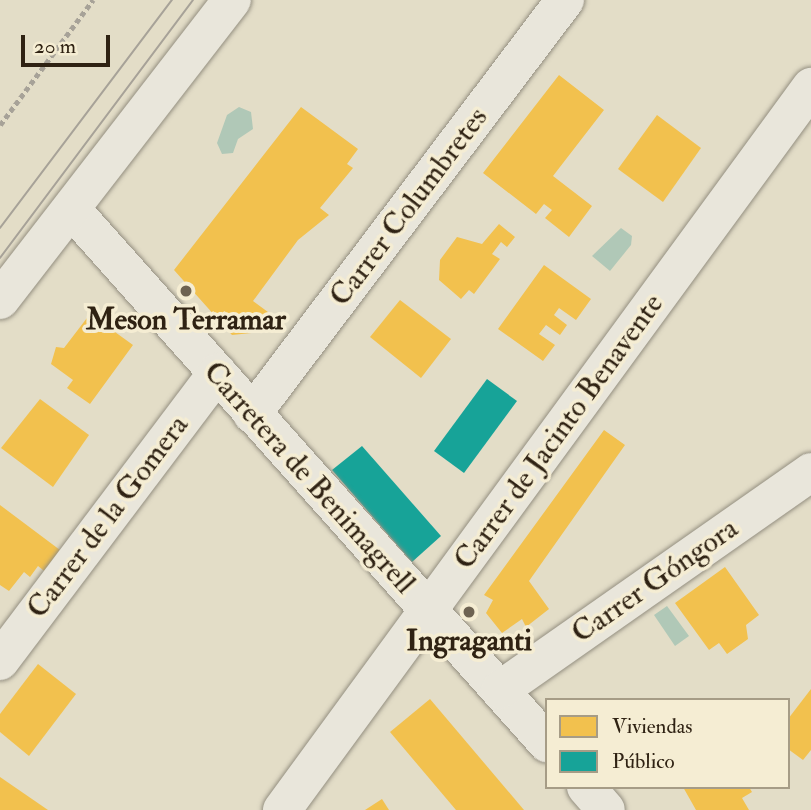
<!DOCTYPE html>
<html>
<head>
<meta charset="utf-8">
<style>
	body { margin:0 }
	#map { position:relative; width:811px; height:810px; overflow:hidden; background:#e3ddc7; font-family:"IM FELL Double Pica",serif }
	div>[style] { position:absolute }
	.water>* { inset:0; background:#b0c8b7 }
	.homes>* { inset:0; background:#f2c14e }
	.public>* { inset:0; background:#17a398 }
	.path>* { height:4.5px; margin-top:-2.25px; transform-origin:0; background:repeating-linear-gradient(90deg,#a7a298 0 5px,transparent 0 8.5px) }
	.roads { filter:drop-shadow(0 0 2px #948f81) drop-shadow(0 0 2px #948f81) }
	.minor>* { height:38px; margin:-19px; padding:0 19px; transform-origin:19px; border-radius:19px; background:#e9e6db }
	.tram>* { height:2px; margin:-1px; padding:0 1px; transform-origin:1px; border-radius:1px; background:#a7a298 }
	.dots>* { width:19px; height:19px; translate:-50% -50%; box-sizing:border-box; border:4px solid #f5edd3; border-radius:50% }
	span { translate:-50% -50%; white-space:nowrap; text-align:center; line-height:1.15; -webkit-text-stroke:7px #f5edd3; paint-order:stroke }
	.street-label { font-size:30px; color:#2f2213 }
	.poi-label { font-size:30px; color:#2f2213; font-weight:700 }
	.legend { position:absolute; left:545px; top:698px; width:245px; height:91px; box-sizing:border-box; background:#f5edd3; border:2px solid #a69c86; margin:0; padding:9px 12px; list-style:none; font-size:21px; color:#2f2213 }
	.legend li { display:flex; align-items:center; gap:14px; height:35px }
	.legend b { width:35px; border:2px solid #a69c86 }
	.scale { position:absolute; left:21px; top:35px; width:89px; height:32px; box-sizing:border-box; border:4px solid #2f2213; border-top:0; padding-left:9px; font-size:21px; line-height:24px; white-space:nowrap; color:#2f2213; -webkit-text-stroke:5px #f5edd3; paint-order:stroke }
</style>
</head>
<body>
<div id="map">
	<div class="water">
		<div style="clip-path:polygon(239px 107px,251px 112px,253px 129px,238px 139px,233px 153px,222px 154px,217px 143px,227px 115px)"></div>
		<div style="clip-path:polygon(621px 228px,632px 236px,631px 245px,610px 271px,592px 256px)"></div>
		<div style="clip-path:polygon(667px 606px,689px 636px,675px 646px,654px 615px)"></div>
	</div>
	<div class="homes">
		<div style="clip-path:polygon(559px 75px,604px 110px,553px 176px,592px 206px,569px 237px,545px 218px,552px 210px,544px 204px,536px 214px,483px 173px)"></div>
		<div style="clip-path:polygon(301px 107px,358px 149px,347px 164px,353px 168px,320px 208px,329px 215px,298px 240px,253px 301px,272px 315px,261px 332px,232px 335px,174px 270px)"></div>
		<div style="clip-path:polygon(657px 115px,701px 148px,663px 202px,618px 169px)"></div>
		<div style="clip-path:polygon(499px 224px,515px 237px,507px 247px,501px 242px,492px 254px,500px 259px,474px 294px,469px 290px,461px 299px,439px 280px,440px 260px,457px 237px,482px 244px)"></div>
		<div style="clip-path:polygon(544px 265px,591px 299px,576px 320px,559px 308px,554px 315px,567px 325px,560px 335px,546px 325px,539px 334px,555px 345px,543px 361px,498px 329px)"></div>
		<div style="clip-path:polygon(400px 300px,451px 339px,421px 378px,370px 337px)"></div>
		<div style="clip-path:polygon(90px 314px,133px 345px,90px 404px,67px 388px,73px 380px,51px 364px,56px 347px,64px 348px)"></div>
		<div style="clip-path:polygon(40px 399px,89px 435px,53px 487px,1px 448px)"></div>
		<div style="clip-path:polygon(604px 430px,625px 445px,529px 581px,549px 609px,526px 627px,522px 619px,502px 633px,486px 613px,493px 600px,484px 595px)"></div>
		<div style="clip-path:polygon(0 505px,64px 553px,48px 574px,38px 566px,30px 577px,24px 572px,9px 591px,0 585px)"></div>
		<div style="clip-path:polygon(725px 567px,759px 615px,746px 625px,748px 639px,727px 654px,719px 643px,709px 650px,675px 603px)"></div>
		<div style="clip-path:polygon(38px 664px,76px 694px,29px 756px,0 732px,0 714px)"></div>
		<div style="clip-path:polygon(811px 689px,811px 750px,803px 760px,788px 749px,788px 719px)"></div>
		<div style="clip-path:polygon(430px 699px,524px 810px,456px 810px,390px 732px)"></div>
		<div style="clip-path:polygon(0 777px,48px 810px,0 810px)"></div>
		<div style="clip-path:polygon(683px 787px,749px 787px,752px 792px,742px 798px,749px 810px,696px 810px)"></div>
		<div style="clip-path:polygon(382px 799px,389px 810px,365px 810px)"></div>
	</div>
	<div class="public">
		<div style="clip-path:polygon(487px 379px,517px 401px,464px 473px,434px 451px)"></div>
		<div style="clip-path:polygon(362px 446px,441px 536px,412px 562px,332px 470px)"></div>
	</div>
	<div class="path">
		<div style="left:0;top:125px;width:156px;rotate:-53.4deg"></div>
	</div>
	<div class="roads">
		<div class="minor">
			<div style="left:73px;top:211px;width:713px;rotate:48.3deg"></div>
			<div style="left:0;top:300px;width:379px;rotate:-52.3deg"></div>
			<div style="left:252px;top:414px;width:519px;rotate:-52.91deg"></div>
			<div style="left:0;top:661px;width:361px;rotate:-53deg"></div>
			<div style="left:500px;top:690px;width:380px;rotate:-35deg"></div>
			<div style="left:586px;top:787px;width:30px;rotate:49deg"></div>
			<div style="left:282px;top:810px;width:896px;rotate:-53.81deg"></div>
		</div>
	</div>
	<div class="tram">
		<div style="left:0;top:228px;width:286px;rotate:-53deg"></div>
		<div style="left:0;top:258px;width:322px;rotate:-53.2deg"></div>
	</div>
	<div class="dots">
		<div style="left:186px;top:291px;background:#6e6352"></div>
		<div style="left:469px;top:612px;background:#6e6352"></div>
	</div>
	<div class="street-label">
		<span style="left:409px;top:207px;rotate:-53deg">Carrer Columbretes</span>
		<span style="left:559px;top:432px;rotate:-54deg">Carrer de Jacinto Benavente</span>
		<span style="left:309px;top:478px;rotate:48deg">Carretera de Benimagrell</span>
		<span style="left:108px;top:517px;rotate:-53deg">Carrer de la Gomera</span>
		<span style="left:655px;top:581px;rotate:-35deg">Carrer Góngora</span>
	</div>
	<div class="poi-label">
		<span style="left:186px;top:320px">Meson Terramar</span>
		<span style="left:469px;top:641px">Ingraganti</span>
	</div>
	<ul class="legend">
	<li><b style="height:19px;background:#f2c14e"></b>Viviendas</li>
	<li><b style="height:19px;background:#17a398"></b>Público</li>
	</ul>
	<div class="scale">20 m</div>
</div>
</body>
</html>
